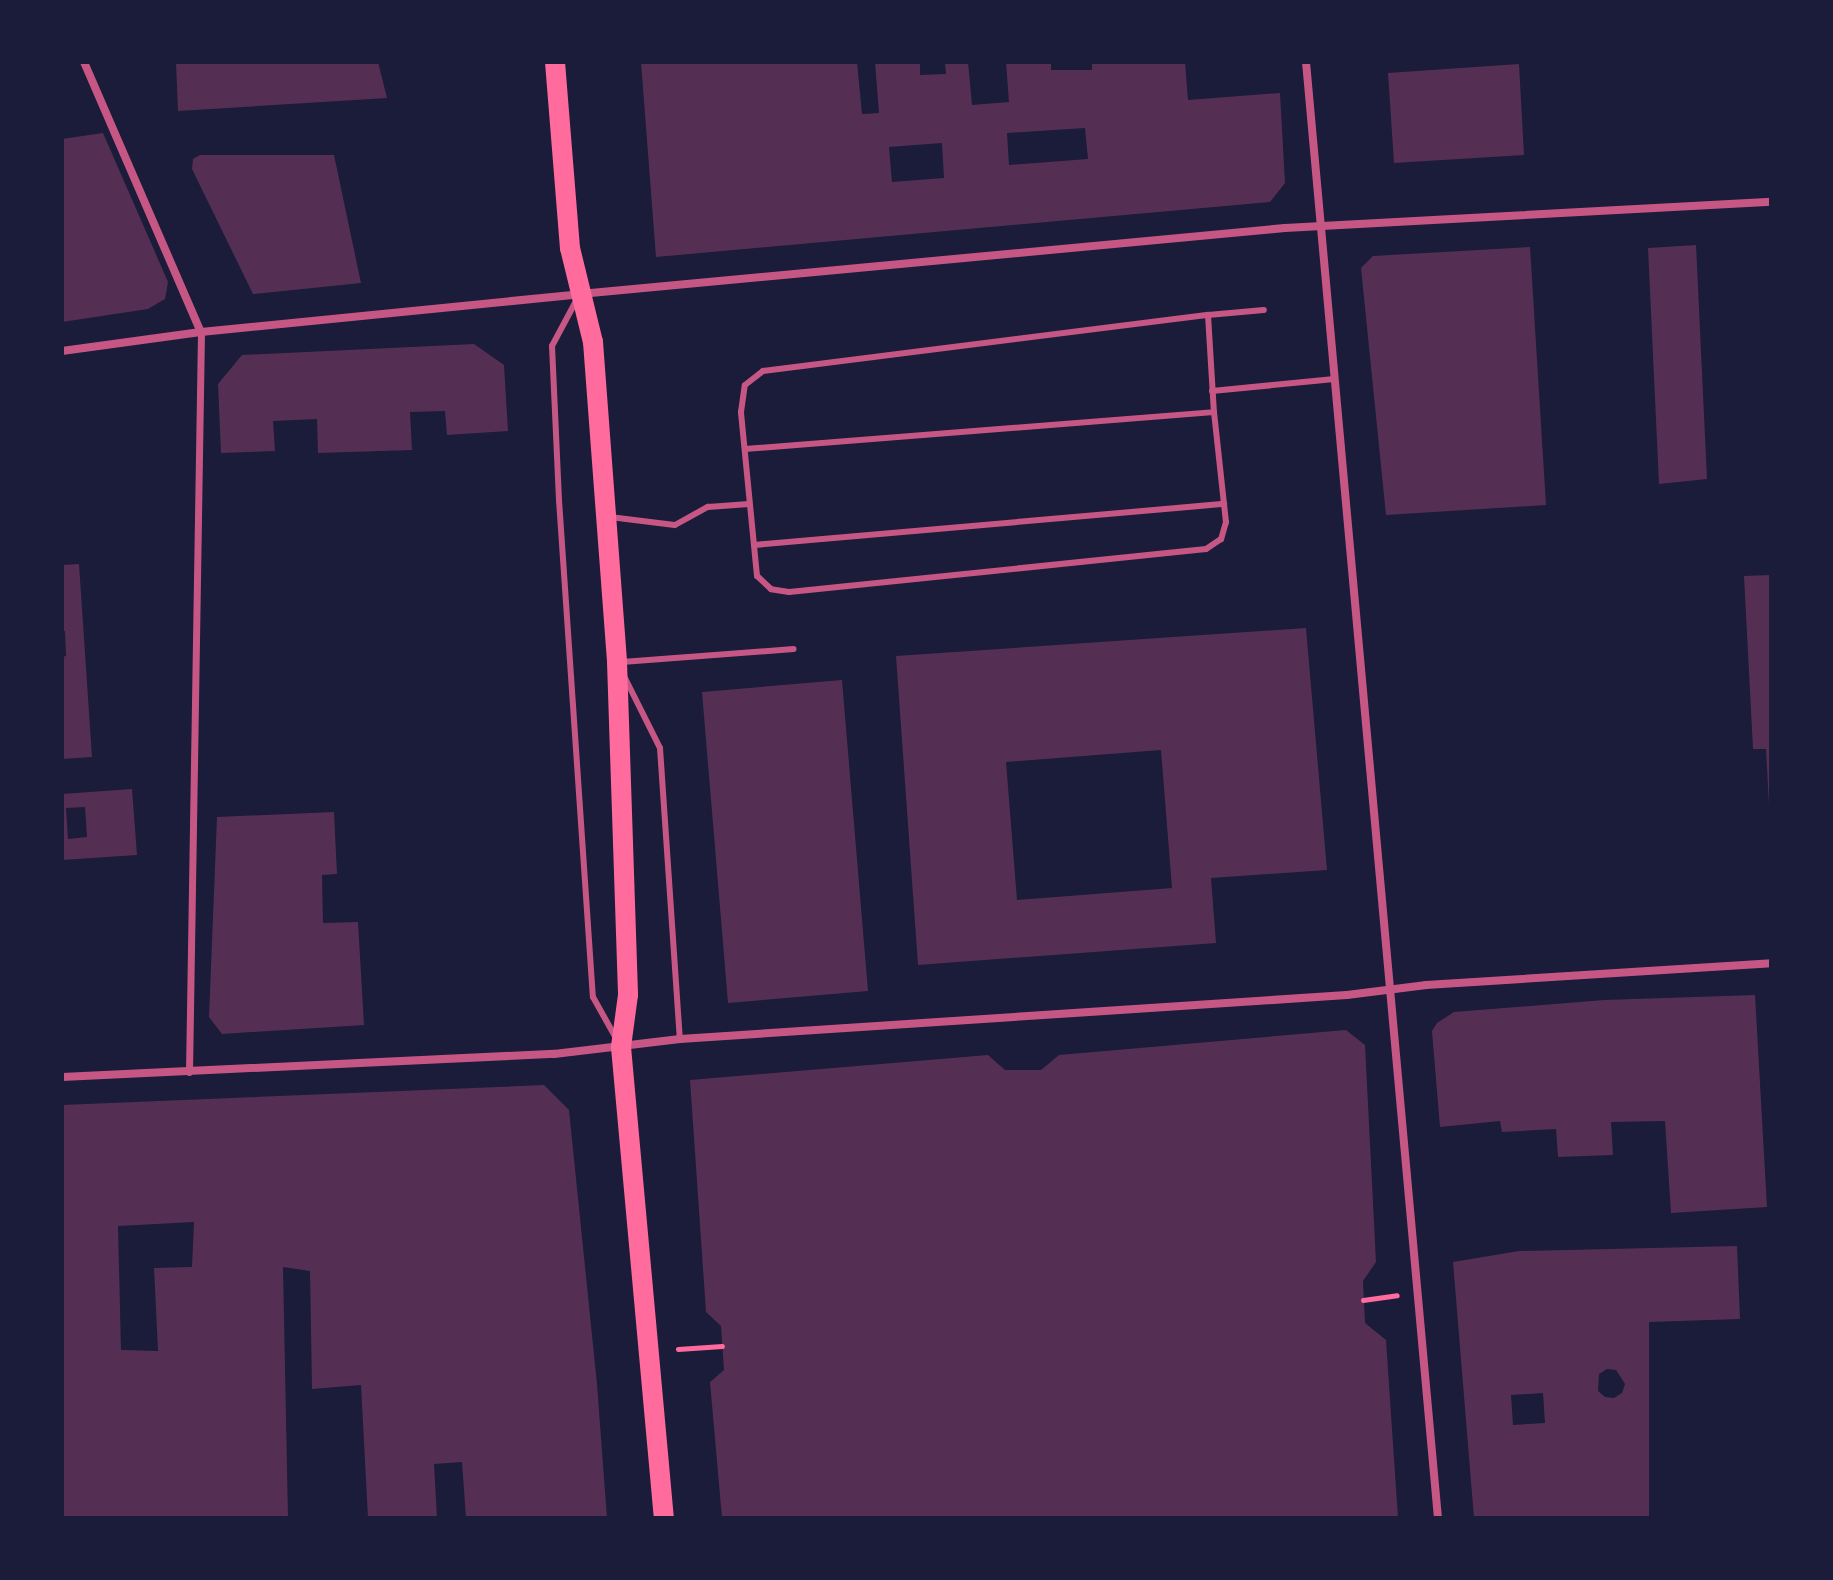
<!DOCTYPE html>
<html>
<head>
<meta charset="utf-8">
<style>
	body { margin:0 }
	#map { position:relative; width:1833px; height:1580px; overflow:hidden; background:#1b1b3a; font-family:Commissioner,sans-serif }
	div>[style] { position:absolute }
	.building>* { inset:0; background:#542f53 }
	.path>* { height:5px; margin:-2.5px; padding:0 2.5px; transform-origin:2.5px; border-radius:2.5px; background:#ff6b9d }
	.service>* { height:6px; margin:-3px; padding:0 3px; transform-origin:3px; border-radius:3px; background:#c65784 }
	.pedestrian>* { height:7px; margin:-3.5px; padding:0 3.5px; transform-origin:3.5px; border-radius:3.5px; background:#c65784 }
	.minor>* { height:8px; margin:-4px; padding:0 4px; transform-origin:4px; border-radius:4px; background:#c65784 }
	.primary>* { height:20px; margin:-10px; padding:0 10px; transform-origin:10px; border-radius:10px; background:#ff6b9d }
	span { translate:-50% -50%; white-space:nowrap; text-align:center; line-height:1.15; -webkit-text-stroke:6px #1b1b3a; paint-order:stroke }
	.frame { position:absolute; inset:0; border:64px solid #1b1b3a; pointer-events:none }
</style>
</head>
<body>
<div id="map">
	<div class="building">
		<div style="clip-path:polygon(176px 62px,378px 62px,387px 98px,178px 111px)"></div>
		<div style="clip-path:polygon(evenodd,641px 62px,857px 62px,862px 114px,879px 113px,875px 62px,920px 62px,920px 75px,946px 74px,945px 62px,968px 62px,972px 105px,1009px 102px,1006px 62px,1051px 62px,1051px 70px,1092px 70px,1092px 62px,1185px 62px,1188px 100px,1280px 93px,1285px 183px,1270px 202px,656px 257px,641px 62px,1085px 128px,1088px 159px,1009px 165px,1007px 133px,1085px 128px,641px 62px,942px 143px,944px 178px,892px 182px,889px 147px,942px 143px)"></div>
		<div style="clip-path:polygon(1519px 64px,1524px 155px,1394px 163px,1388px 73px)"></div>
		<div style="clip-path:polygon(103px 133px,168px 282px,165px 299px,148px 309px,62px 322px,62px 139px)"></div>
		<div style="clip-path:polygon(200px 155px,334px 155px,361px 283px,253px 294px,192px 169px,193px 159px)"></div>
		<div style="clip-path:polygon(1696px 245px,1707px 479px,1659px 484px,1648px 248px)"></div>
		<div style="clip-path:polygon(1530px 247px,1546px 505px,1386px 515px,1361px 268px,1373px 256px)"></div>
		<div style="clip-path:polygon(474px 344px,504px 365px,508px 431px,447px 435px,445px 411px,410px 412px,412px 450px,318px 453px,317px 419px,273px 421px,275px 451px,221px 453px,218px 384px,242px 355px)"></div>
		<div style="clip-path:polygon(79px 564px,92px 757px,62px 759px,62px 657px,66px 656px,65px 631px,62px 631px,62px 565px)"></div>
		<div style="clip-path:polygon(1771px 575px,1771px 805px,1769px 805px,1766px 749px,1753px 749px,1744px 576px)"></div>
		<div style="clip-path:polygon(evenodd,1306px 628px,1327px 870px,1211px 878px,1216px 943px,918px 965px,896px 656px,1306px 628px,1161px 750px,1172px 888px,1017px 900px,1006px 762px,1161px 750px)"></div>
		<div style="clip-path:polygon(842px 680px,868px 991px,728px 1003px,702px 692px)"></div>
		<div style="clip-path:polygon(evenodd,132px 789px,137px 855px,62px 860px,62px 794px,132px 789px,85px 807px,87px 837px,68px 839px,66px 808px,85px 807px)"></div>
		<div style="clip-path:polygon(334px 812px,337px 874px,322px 875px,323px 923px,358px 922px,364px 1025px,222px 1034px,209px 1017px,217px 817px)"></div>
		<div style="clip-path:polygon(1755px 995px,1767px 1207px,1671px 1213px,1665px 1121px,1611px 1122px,1613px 1155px,1558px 1157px,1556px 1129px,1502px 1132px,1500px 1121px,1440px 1127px,1432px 1031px,1437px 1023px,1454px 1012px,1604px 1000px)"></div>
		<div style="clip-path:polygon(1346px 1030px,1365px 1045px,1376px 1262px,1363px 1281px,1365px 1323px,1386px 1340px,1398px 1518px,722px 1518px,710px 1382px,724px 1370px,721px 1326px,706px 1312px,690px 1080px,988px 1055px,1005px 1070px,1041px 1070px,1059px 1055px)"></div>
		<div style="clip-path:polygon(evenodd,544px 1085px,569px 1110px,597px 1384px,607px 1518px,466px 1518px,462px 1462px,434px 1464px,437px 1518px,368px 1518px,361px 1385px,312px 1389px,310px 1271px,283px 1267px,288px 1518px,62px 1518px,62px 1105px,544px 1085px,194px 1222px,192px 1267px,154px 1268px,158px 1351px,121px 1350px,118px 1226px,194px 1222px)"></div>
		<div style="clip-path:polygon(evenodd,1737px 1246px,1740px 1319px,1649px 1322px,1649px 1518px,1474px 1518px,1453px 1262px,1519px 1251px,1737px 1246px,1607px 1369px,1616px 1370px,1625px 1384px,1622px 1393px,1614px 1398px,1605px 1397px,1598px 1391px,1599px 1374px,1607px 1369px,1737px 1246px,1543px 1393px,1545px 1423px,1513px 1425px,1511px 1395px,1543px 1393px)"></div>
	</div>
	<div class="path">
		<div style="left:1363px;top:1300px;width:34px;rotate:-8deg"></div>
		<div style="left:678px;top:1349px;width:44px;rotate:-3.9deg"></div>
	</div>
	<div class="service">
		<div style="left:576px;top:301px;width:51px;rotate:118.1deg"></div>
		<div style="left:552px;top:346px;width:154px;rotate:87.4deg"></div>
		<div style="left:559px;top:500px;width:498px;rotate:86.1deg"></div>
		<div style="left:593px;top:997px;width:49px;rotate:60.8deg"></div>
		<div style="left:1208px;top:315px;width:97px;rotate:86.5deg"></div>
		<div style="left:1214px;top:412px;width:111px;rotate:83.8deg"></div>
		<div style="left:1226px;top:522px;width:18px;rotate:106deg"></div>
		<div style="left:1221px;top:539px;width:18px;rotate:146deg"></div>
		<div style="left:1206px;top:549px;width:419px;rotate:174.1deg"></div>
		<div style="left:789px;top:592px;width:18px;rotate:-171deg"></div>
		<div style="left:771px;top:589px;width:19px;rotate:-137deg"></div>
		<div style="left:757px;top:576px;width:165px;rotate:-95.6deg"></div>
		<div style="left:741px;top:412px;width:27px;rotate:-82deg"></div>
		<div style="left:745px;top:385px;width:23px;rotate:-38deg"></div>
		<div style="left:763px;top:371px;width:449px;rotate:-7.2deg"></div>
		<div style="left:1208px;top:315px;width:56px;rotate:-5.1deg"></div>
		<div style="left:1212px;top:391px;width:123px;rotate:-5.6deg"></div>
		<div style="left:745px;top:449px;width:470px;rotate:-4.5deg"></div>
		<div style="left:610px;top:517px;width:65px;rotate:7deg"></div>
		<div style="left:675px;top:525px;width:38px;rotate:-29deg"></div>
		<div style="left:708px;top:507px;width:41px;rotate:-4.2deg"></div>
		<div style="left:754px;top:545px;width:472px;rotate:-5deg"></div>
		<div style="left:622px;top:662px;width:172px;rotate:-4.3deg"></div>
		<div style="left:624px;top:676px;width:80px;rotate:63.4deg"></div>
		<div style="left:660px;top:748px;width:292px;rotate:86.1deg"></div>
	</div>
	<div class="pedestrian">
		<div style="left:189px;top:1072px;width:740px;rotate:-89.07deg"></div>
	</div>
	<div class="minor">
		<div style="left:84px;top:62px;width:294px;rotate:66.6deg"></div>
		<div style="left:1306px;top:62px;width:1462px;rotate:84.82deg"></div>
		<div style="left:62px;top:351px;width:140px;rotate:-7.8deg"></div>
		<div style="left:201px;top:332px;width:381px;rotate:-5.7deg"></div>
		<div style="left:580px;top:294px;width:708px;rotate:-5.35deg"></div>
		<div style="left:1285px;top:228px;width:487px;rotate:-3.1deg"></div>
		<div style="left:62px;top:1077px;width:493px;rotate:-2.7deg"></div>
		<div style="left:554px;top:1054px;width:127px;rotate:-6.8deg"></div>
		<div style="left:680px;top:1039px;width:668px;rotate:-3.77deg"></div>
		<div style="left:1347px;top:995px;width:80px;rotate:-7.2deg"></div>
		<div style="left:1426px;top:985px;width:346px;rotate:-3.6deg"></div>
	</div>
	<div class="primary">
		<div style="left:555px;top:62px;width:187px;rotate:85.4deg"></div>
		<div style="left:570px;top:248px;width:97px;rotate:76.3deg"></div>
		<div style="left:593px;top:342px;width:321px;rotate:85.7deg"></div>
		<div style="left:617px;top:662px;width:333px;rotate:88.1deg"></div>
		<div style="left:628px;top:995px;width:52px;rotate:97.7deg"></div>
		<div style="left:621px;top:1047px;width:473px;rotate:84.8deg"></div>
	</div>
	<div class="frame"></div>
</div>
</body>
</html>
